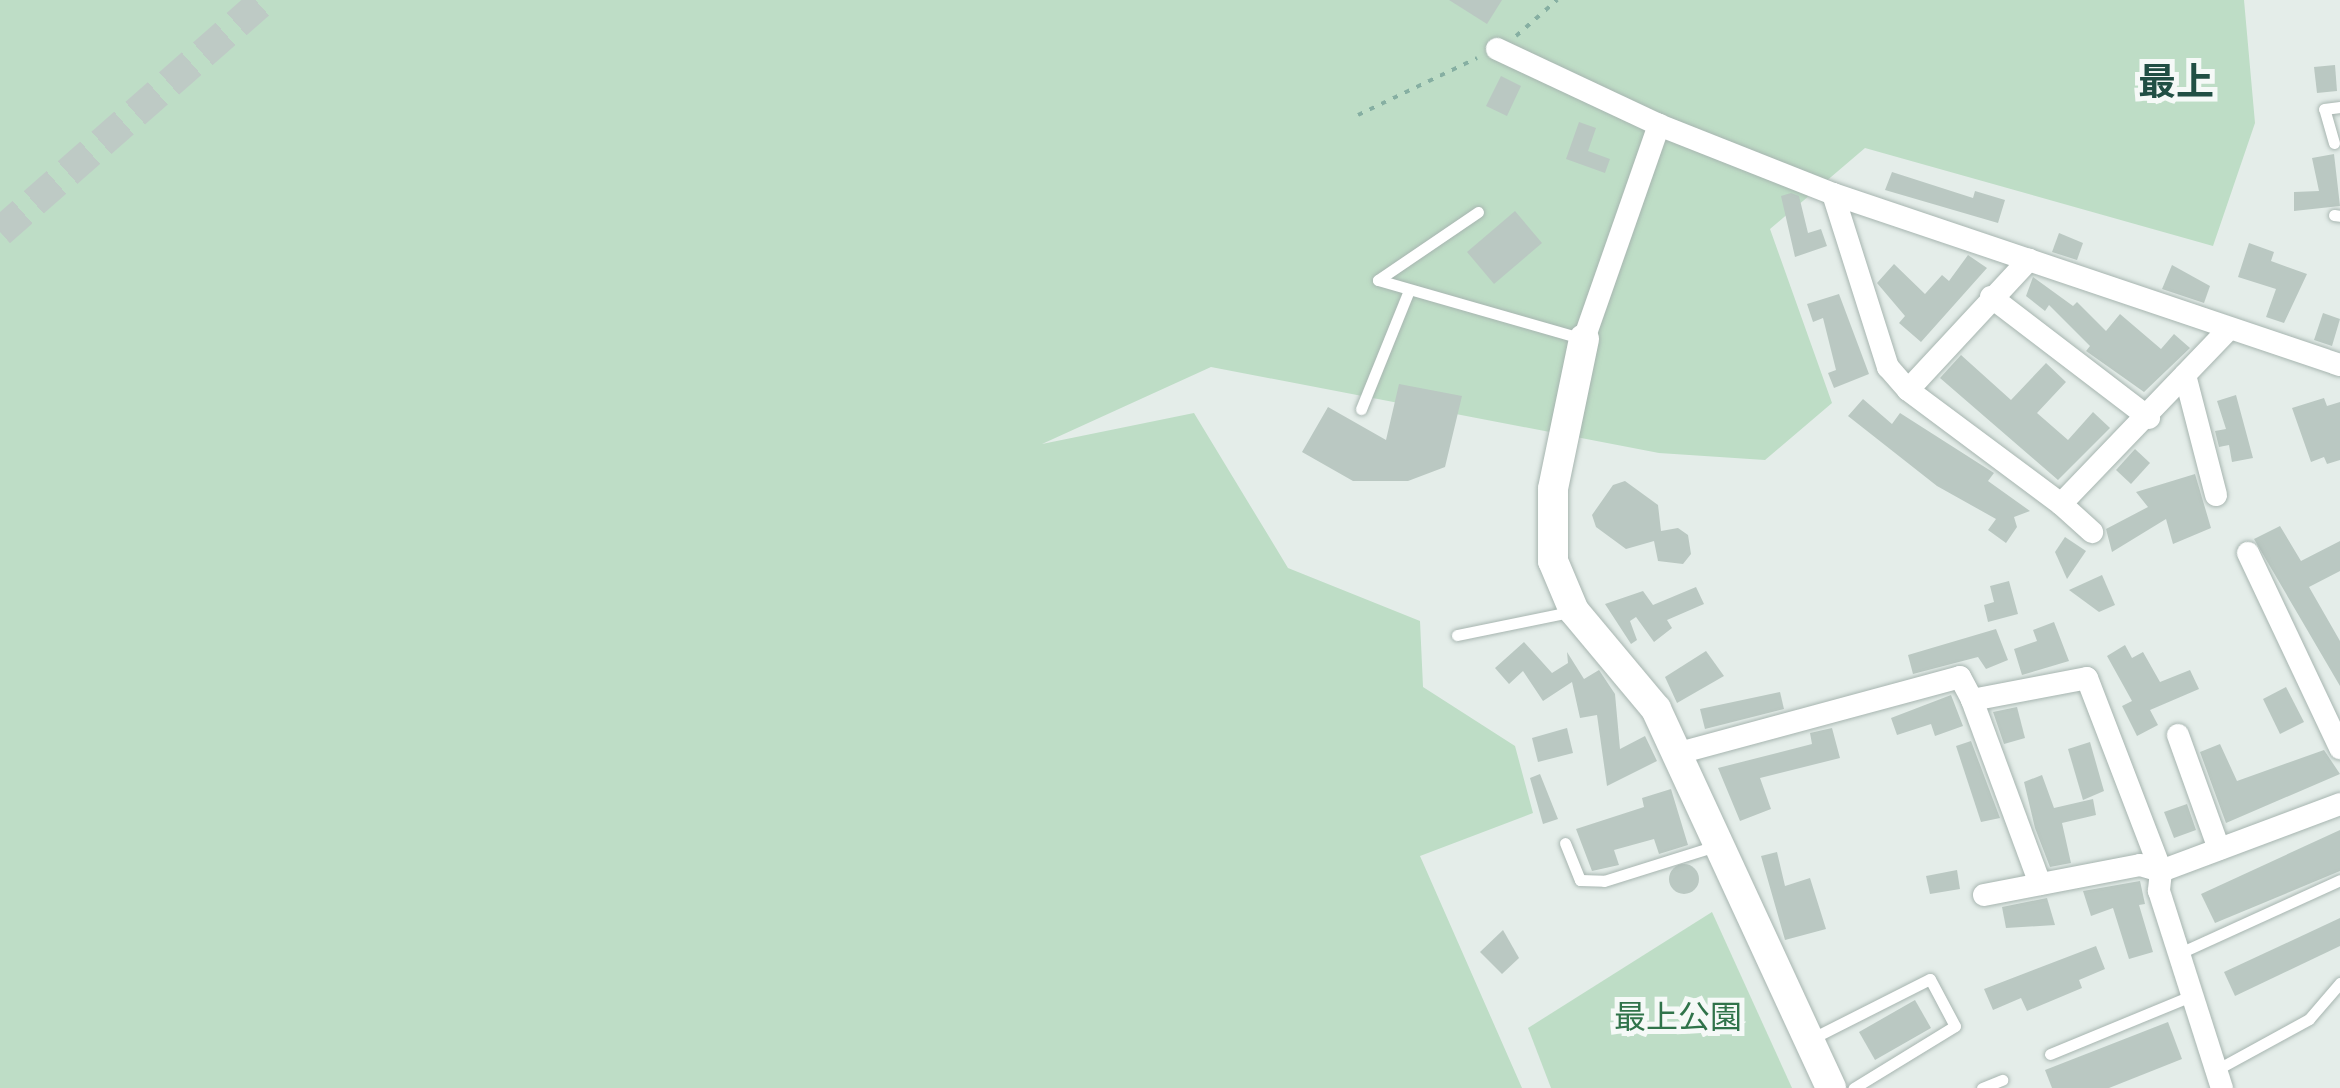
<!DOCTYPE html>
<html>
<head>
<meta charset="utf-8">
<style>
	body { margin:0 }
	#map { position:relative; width:2340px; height:1088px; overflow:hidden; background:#e4ede9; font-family:"Space Grotesk","Noto Sans JP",sans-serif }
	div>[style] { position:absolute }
	.green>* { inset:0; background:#beddc6 }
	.building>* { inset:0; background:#bac8c2 }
	.round { border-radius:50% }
	.highway-tunnel>* { height:30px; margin-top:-15px; transform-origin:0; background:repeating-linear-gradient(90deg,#becac5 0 30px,transparent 0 45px) }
	.path>* { height:4px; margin-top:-2px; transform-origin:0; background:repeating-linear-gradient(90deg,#86afa2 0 5px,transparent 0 13px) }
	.roads { filter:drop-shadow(0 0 2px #a7b5b0) drop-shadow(0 0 2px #a7b5b0) }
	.lane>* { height:11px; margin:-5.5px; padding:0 5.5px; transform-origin:5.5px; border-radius:5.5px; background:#fff }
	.street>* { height:22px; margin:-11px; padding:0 11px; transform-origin:11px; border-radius:11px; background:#fff }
	.secondary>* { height:30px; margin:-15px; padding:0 15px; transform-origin:15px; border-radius:15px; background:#fff }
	span { translate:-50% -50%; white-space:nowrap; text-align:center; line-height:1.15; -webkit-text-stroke:10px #f5f9f7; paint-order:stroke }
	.park-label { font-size:32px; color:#30734a }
	.quarter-label { font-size:38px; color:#214f44; font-weight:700 }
</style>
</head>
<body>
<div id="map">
	<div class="green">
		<div style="clip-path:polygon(0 0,2244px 0,2255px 123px,2213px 246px,1865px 148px,1770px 229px,1832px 403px,1765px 460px,1659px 453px,1211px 367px,1042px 444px,1194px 413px,1288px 568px,1420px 621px,1423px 687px,1515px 746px,1533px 813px,1420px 856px,1522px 1088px,0 1088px)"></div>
		<div style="clip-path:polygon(1712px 912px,1792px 1088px,1551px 1088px,1528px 1028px)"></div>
	</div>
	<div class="building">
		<div style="clip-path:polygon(1449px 0,1502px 0,1487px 24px)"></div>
		<div style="clip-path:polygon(2335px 65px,2337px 91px,2317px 93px,2314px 67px)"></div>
		<div style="clip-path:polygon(1501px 76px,1521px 86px,1507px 116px,1486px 106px)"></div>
		<div style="clip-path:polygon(1579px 122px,1596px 128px,1588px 151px,1610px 159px,1605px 173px,1566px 159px)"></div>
		<div style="clip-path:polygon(2334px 154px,2340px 206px,2294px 211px,2294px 192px,2319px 191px,2312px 158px)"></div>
		<div style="clip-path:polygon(1892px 172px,1973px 198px,1975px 191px,2005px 200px,1998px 223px,1885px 190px)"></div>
		<div style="clip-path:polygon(1791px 193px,1799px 196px,1808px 233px,1821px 229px,1827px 246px,1795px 257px,1781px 196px)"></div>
		<div style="clip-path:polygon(1515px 211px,1542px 243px,1494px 284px,1467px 252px)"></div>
		<div style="clip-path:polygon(2059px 233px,2083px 243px,2077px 260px,2052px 252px)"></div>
		<div style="clip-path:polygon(2249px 243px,2274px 252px,2271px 261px,2307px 274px,2284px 323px,2266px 317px,2276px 289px,2238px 277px)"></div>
		<div style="clip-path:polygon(1968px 255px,1987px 268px,1921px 342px,1899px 323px,1905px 316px,1877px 283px,1894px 264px,1925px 294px,1942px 275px,1949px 281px)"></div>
		<div style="clip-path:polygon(2172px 265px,2210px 286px,2204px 303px,2162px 289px)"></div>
		<div style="clip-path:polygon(2033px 277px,2073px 306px,2077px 302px,2106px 331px,2120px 314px,2161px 349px,2174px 334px,2190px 348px,2144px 392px,2086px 351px,2090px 346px,2049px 305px,2045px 311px,2026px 296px)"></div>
		<div style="clip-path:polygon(1839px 294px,1869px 374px,1834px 388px,1828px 373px,1836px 370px,1823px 318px,1813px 322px,1807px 304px)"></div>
		<div style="clip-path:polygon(2323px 313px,2340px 319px,2332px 346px,2314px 340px)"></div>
		<div style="clip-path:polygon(1961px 355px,2011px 400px,2046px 363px,2066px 382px,2037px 413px,2068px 440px,2093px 412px,2110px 428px,2058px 480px,1940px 378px)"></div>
		<div style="clip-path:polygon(1399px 384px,1462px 396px,1445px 467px,1408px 481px,1353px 481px,1302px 452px,1328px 407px,1386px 440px)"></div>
		<div style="clip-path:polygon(2236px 395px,2253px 458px,2232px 462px,2229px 445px,2219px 447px,2215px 431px,2226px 429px,2217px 401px)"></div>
		<div style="clip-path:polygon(2324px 398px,2327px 406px,2340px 402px,2340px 460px,2327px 464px,2324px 457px,2311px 462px,2292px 408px)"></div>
		<div style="clip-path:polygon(1863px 399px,1892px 424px,1900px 413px,1994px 473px,1988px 481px,2030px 511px,2014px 517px,2017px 527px,2006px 543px,1988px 530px,1996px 519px,1937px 486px,1848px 416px)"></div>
		<div style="clip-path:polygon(2135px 449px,2150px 463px,2131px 484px,2116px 470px)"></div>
		<div style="clip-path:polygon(2195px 474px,2211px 528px,2173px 544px,2166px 519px,2112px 552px,2106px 529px,2148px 507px,2136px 492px)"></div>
		<div style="clip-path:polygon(1625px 481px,1658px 505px,1661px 531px,1678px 528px,1688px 535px,1691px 554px,1683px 564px,1658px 561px,1654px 541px,1626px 549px,1596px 527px,1592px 515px,1613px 485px)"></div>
		<div style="clip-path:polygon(2280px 526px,2301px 561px,2340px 541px,2340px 571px,2309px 587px,2340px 641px,2340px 686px,2254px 539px)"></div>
		<div style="clip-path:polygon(2065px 537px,2086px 551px,2067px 579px,2055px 552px)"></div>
		<div style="clip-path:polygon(2102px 575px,2115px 605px,2099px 612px,2069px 590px)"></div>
		<div style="clip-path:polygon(2009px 581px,2018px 614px,1988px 622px,1984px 605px,1994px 602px,1990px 586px)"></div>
		<div style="clip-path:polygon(1696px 587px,1704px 604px,1667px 620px,1672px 628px,1654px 642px,1636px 617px,1630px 621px,1637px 640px,1631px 644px,1605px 604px,1643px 591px,1653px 605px)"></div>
		<div style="clip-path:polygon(2054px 622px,2069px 661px,2022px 675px,2014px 649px,2037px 641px,2033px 630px)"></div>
		<div style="clip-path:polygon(1996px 629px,2008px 660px,1986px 669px,1978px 657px,1913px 674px,1908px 655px)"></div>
		<div style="clip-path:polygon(1524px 642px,1552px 673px,1568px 663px,1567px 652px,1584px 679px,1599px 670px,1615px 694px,1620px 749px,1645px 736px,1657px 761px,1607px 786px,1597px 715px,1580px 718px,1572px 682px,1543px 701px,1523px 671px,1509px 684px,1495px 668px)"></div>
		<div style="clip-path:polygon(2125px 645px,2132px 658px,2143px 652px,2160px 682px,2190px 670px,2199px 689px,2150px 710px,2158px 725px,2137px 736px,2122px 706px,2132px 701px,2107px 656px)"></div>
		<div style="clip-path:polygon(1706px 651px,1724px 676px,1677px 703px,1665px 677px)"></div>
		<div style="clip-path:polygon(2286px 687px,2304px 722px,2280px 734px,2263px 699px)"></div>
		<div style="clip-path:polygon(1780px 692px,1784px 709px,1705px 729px,1700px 709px)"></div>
		<div style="clip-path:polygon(1951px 695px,1963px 726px,1935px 736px,1931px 724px,1897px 735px,1891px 718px)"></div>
		<div style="clip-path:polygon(2017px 707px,2025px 738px,2004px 744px,1993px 712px)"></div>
		<div style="clip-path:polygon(1567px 728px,1573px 753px,1538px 762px,1532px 738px)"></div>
		<div style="clip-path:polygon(1832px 728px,1840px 758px,1760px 778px,1771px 809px,1740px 821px,1718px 768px,1812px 744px,1810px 733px)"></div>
		<div style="clip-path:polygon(1971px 741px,2000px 818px,1981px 822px,1956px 746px)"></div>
		<div style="clip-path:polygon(2090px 742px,2104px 791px,2083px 800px,2068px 749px)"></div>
		<div style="clip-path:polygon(2220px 744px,2237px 781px,2324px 750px,2340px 774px,2226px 823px,2200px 752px)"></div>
		<div style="clip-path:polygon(1540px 774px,1558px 819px,1543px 824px,1530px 778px)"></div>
		<div style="clip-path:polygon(2042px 775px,2054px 808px,2093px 799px,2096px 815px,2062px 823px,2071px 863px,2050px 867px,2035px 828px,2024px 782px)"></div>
		<div style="clip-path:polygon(1671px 789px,1688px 845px,1659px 854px,1654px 839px,1614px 850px,1619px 865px,1592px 871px,1576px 829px,1644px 807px,1642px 798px)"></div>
		<div style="clip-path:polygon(2187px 804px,2196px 830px,2174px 838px,2164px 812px)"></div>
		<div style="clip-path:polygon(2340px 830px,2340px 871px,2215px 923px,2201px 894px)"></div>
		<div style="clip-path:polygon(1777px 852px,1785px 886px,1810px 878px,1826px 929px,1785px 940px,1761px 856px)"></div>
		<div class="round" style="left:1669px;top:864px;width:30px;height:30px"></div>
		<div style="clip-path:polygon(1957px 870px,1960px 889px,1930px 894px,1926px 876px)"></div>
		<div style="clip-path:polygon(2140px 881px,2145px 904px,2139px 905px,2153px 952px,2129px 959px,2113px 908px,2091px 916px,2083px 891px)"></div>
		<div style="clip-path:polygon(2047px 898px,2055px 925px,2006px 928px,2002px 907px)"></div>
		<div style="clip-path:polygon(2340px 918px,2340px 946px,2235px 996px,2224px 972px)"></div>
		<div style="clip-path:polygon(1503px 930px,1519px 958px,1502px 974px,1480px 952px)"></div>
		<div style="clip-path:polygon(2096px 946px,2105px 969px,2079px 980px,2082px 988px,2027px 1011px,2021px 998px,1993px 1010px,1984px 989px)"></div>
		<div style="clip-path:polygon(1915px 1000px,1931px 1028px,1875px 1060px,1859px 1032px)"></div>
		<div style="clip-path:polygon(2168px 1022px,2182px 1059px,2109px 1088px,2052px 1088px,2045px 1070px)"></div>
	</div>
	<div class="highway-tunnel">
		<div style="left:0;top:232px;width:351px;rotate:-41.3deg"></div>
	</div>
	<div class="path">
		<div style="left:1516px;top:36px;width:55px;rotate:-41.3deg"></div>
		<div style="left:1358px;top:115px;width:132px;rotate:-25.6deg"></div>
	</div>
	<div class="roads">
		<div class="lane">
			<div style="left:2334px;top:143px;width:35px;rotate:-106deg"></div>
			<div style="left:2324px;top:109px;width:16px;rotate:-7deg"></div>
			<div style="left:1478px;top:212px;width:121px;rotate:145.8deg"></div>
			<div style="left:1378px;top:280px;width:214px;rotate:16deg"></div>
			<div style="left:2334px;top:215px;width:6px;rotate:9deg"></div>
			<div style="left:1361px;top:409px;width:128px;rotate:-68deg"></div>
			<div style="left:1457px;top:635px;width:115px;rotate:-11.5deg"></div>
			<div style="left:1565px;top:843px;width:40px;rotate:68deg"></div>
			<div style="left:1580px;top:880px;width:24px;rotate:2deg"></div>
			<div style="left:1604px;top:881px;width:117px;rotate:-17.4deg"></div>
			<div style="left:2180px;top:953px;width:176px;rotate:-24.5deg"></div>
			<div style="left:1811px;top:1039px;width:133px;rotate:-26.8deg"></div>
			<div style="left:1930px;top:979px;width:53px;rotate:62deg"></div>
			<div style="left:1955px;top:1026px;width:119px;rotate:148.5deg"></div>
			<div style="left:2050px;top:1054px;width:152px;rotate:-22.4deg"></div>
			<div style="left:2216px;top:1070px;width:106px;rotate:-28.7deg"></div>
			<div style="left:2309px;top:1019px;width:48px;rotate:-49.3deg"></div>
			<div style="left:1982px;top:1088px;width:22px;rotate:-22deg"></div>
		</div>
		<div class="street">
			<div style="left:1497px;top:49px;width:179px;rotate:25.1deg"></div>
			<div style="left:1659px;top:125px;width:187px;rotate:21.6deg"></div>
			<div style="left:1833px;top:194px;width:535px;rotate:18.64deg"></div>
			<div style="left:1833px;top:194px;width:182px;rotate:72.4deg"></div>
			<div style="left:1888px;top:367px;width:30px;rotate:49deg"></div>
			<div style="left:1908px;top:390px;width:191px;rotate:36.7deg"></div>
			<div style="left:2061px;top:504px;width:241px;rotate:-46.2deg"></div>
			<div style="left:1991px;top:297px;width:199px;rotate:37.4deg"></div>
			<div style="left:1584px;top:339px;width:227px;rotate:-70.7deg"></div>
			<div style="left:2185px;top:375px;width:124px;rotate:75.5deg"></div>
			<div style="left:1908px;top:390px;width:178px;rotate:-47.1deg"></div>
			<div style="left:2061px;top:504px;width:42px;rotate:42.1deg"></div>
			<div style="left:2248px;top:553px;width:216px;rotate:64.7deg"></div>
			<div style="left:1972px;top:700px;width:196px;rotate:69.7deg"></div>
			<div style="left:2178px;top:735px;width:121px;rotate:70.2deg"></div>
			<div style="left:1679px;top:753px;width:291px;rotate:-15.1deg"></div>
			<div style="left:1960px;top:677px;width:26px;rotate:62deg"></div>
			<div style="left:1972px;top:700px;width:117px;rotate:-10.8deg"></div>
			<div style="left:2087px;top:678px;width:207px;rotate:69deg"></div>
			<div style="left:2161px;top:871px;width:20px;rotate:96deg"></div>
			<div style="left:2159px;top:891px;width:207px;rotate:72.3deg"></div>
			<div style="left:1984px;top:895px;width:159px;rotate:-10.9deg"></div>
			<div style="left:2140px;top:865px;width:22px;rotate:16deg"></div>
			<div style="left:2161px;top:871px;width:191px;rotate:-20.5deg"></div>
		</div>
		<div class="secondary">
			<div style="left:1584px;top:339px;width:153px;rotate:101.7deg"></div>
			<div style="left:1553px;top:489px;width:72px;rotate:90deg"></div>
			<div style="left:1553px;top:561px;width:54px;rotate:67.2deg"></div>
			<div style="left:1574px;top:611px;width:128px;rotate:50.1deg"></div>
			<div style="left:1656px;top:709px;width:417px;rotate:65.2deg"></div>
		</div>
	</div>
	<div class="park-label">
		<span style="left:1678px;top:1017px">最上公園</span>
	</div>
	<div class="quarter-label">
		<span style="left:2176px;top:83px">最上</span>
	</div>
</div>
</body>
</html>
